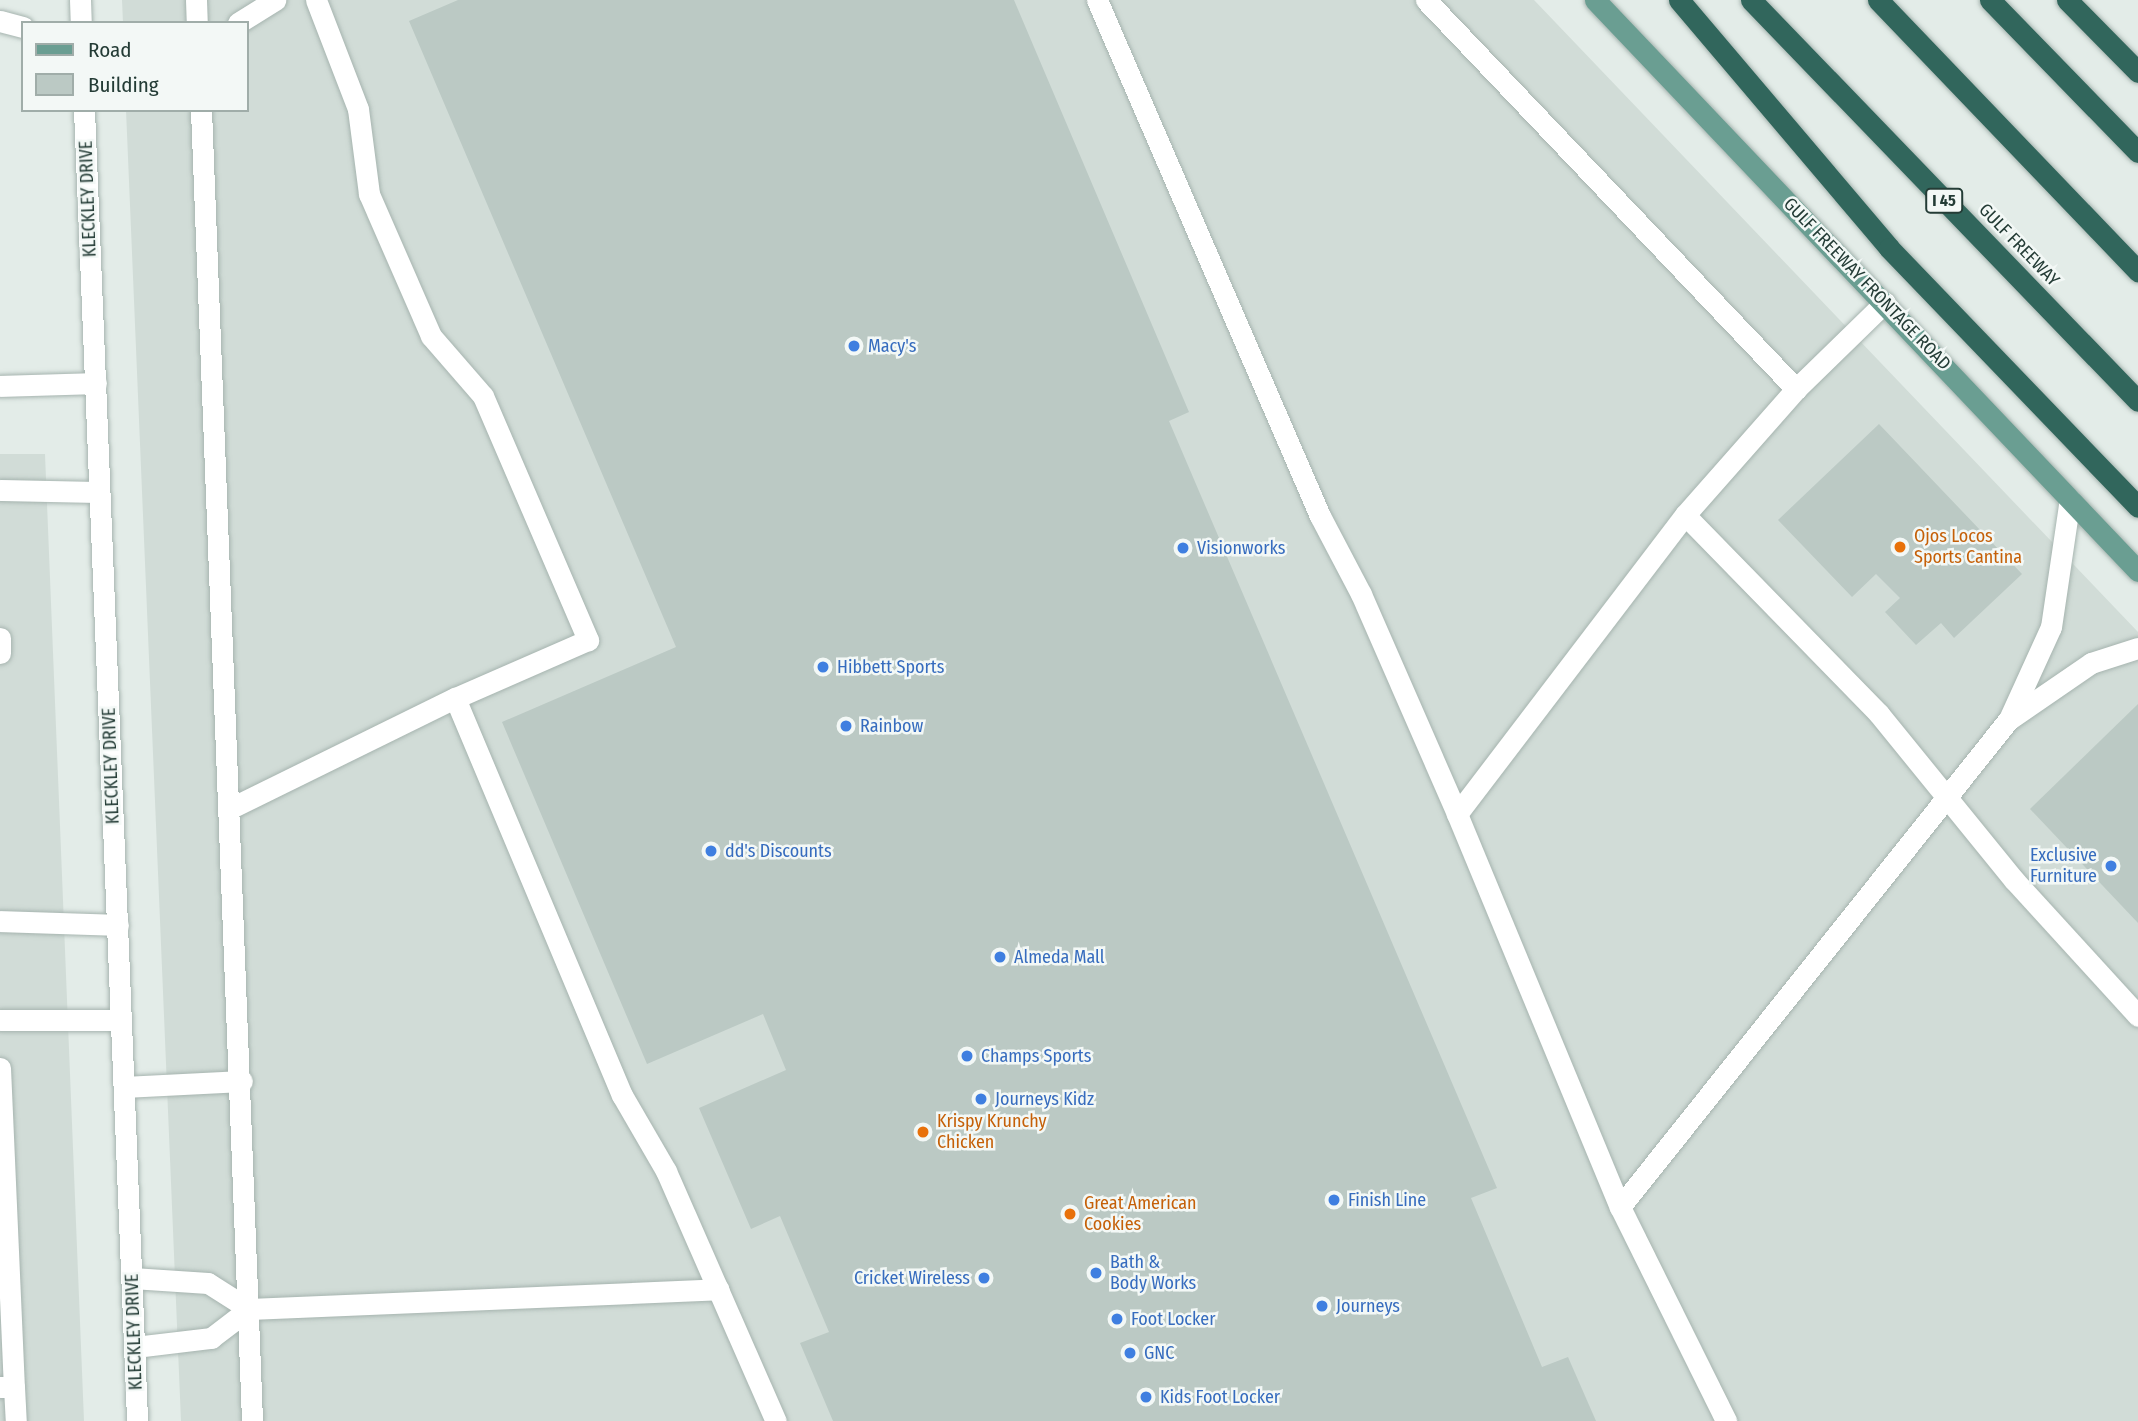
<!DOCTYPE html>
<html>
<head>
<meta charset="utf-8">
<style>
	body { margin:0 }
	#map { position:relative; width:2138px; height:1421px; overflow:hidden; background:#e3ece8; font-family:"Fira Sans Condensed",sans-serif }
	div>[style] { position:absolute }
	.built>* { inset:0; background:#d1dcd7 }
	.building>* { inset:0; background:#bbc9c4 }
	.roads { filter:drop-shadow(0 0 2px #a6b4af) drop-shadow(0 0 2px #a6b4af) }
	.minor>* { height:21px; margin:-10.5px; padding:0 10.5px; transform-origin:10.5px; border-radius:10.5px; background:#fff }
	.major>* { height:21px; margin:-10.5px; padding:0 10.5px; transform-origin:10.5px; border-radius:10.5px; background:#6a9e92 }
	.highway>* { height:21px; margin:-10.5px; padding:0 10.5px; transform-origin:10.5px; border-radius:10.5px; background:#31665c }
	.dots>* { width:19px; height:19px; translate:-50% -50%; box-sizing:border-box; border:4px solid #f3f8f6; border-radius:50% }
	span { translate:-50% -50%; white-space:nowrap; text-align:center; line-height:1.15; -webkit-text-stroke:5px #f3f8f6; paint-order:stroke }
	.shield-label span { padding:2px 5px; background:#f3f8f6; border:2px solid; border-radius:5px; -webkit-text-stroke-width:0 }
	.shield-label { font-size:16px; color:#243c36; font-weight:700 }
	.street-label { font-size:18px; color:#243c36 }
	.shop-label { font-size:18px; color:#366cbe }
	.left { translate:0 -50%; text-align:left }
	.right { translate:-100% -50%; text-align:right }
	.food-label { font-size:18px; color:#c56008 }
	.legend { position:absolute; left:21px; top:21px; width:228px; height:91px; box-sizing:border-box; background:#f3f8f6; border:2px solid #a0ada9; margin:0; padding:9px 12px; list-style:none; font-size:21px; color:#243c36 }
	.legend li { display:flex; align-items:center; gap:14px; height:35px }
	.legend b { width:35px; border:2px solid #a0ada9 }
</style>
</head>
<body>
<div id="map">
	<div class="built">
		<div style="clip-path:polygon(122px 0,1534px 0,2138px 632px,2138px 1421px,181px 1421px,126px 110px,247px 110px,247px 23px,123px 23px)"></div>
		<div style="clip-path:polygon(0 454px,45px 454px,84px 1421px,0 1421px)"></div>
	</div>
	<div class="building">
		<div style="clip-path:polygon(458px 0,1014px 0,1189px 412px,1169px 421px,1497px 1188px,1471px 1198px,1542px 1367px,1568px 1357px,1596px 1421px,833px 1421px,800px 1343px,829px 1332px,780px 1216px,751px 1229px,699px 1108px,786px 1070px,763px 1014px,647px 1064px,502px 722px,676px 647px,409px 21px)"></div>
		<div style="clip-path:polygon(1879px 424px,2022px 574px,1954px 638px,1941px 623px,1916px 645px,1885px 612px,1900px 598px,1876px 574px,1852px 597px,1778px 520px)"></div>
		<div style="clip-path:polygon(2138px 704px,2138px 923px,2030px 809px)"></div>
	</div>
	<div class="roads">
		<div class="minor">
			<div style="left:80px;top:0;width:23px;rotate:88deg"></div>
			<div style="left:196px;top:0;width:23px;rotate:88deg"></div>
			<div style="left:316px;top:0;width:117px;rotate:68.9deg"></div>
			<div style="left:358px;top:109px;width:86px;rotate:82.6deg"></div>
			<div style="left:369px;top:194px;width:155px;rotate:66.4deg"></div>
			<div style="left:431px;top:336px;width:79px;rotate:49.1deg"></div>
			<div style="left:483px;top:396px;width:266px;rotate:66.7deg"></div>
			<div style="left:588px;top:640px;width:145px;rotate:156.4deg"></div>
			<div style="left:455px;top:698px;width:431px;rotate:67.2deg"></div>
			<div style="left:622px;top:1095px;width:88px;rotate:59.9deg"></div>
			<div style="left:666px;top:1171px;width:273px;rotate:66.3deg"></div>
			<div style="left:1097px;top:0;width:562px;rotate:66.63deg"></div>
			<div style="left:1320px;top:516px;width:88px;rotate:62.3deg"></div>
			<div style="left:1361px;top:594px;width:240px;rotate:66.4deg"></div>
			<div style="left:1457px;top:814px;width:425px;rotate:67.5deg"></div>
			<div style="left:1620px;top:1207px;width:239px;rotate:63.6deg"></div>
			<div style="left:1426px;top:0;width:537px;rotate:46.43deg"></div>
			<div style="left:1796px;top:389px;width:168px;rotate:131.4deg"></div>
			<div style="left:1685px;top:515px;width:278px;rotate:45.7deg"></div>
			<div style="left:1879px;top:714px;width:214px;rotate:50.9deg"></div>
			<div style="left:2014px;top:880px;width:184px;rotate:47.6deg"></div>
			<div style="left:0;top:21px;width:24px;rotate:15deg"></div>
			<div style="left:238px;top:23px;width:44px;rotate:-31.9deg"></div>
			<div style="left:84px;top:110px;width:1312px;rotate:87.68deg"></div>
			<div style="left:201px;top:110px;width:1312px;rotate:87.77deg"></div>
			<div style="left:0;top:386px;width:96px;rotate:-1.8deg"></div>
			<div style="left:1796px;top:389px;width:124px;rotate:-44.3deg"></div>
			<div style="left:0;top:490px;width:99px;rotate:1.2deg"></div>
			<div style="left:0;top:638px;width:15px;rotate:90deg"></div>
			<div style="left:2011px;top:718px;width:97px;rotate:-34.5deg"></div>
			<div style="left:2091px;top:663px;width:49px;rotate:-17.7deg"></div>
			<div style="left:229px;top:809px;width:252px;rotate:-26.2deg"></div>
			<div style="left:1457px;top:814px;width:376px;rotate:-52.7deg"></div>
			<div style="left:0;top:921px;width:118px;rotate:1.9deg"></div>
			<div style="left:0;top:1020px;width:121px"></div>
			<div style="left:0;top:1068px;width:319px;rotate:87.5deg"></div>
			<div style="left:14px;top:1387px;width:14px;rotate:180deg"></div>
			<div style="left:124px;top:1087px;width:118px;rotate:-2.9deg"></div>
			<div style="left:1620px;top:1207px;width:624px;rotate:-51.44deg"></div>
			<div style="left:2009px;top:719px;width:101px;rotate:-65.5deg"></div>
			<div style="left:2051px;top:627px;width:129px;rotate:-81.6deg"></div>
			<div style="left:132px;top:1278px;width:76px;rotate:3.8deg"></div>
			<div style="left:208px;top:1283px;width:49px;rotate:32.4deg"></div>
			<div style="left:249px;top:1309px;width:470px;rotate:-2.4deg"></div>
			<div style="left:135px;top:1347px;width:77px;rotate:-6.8deg"></div>
			<div style="left:211px;top:1338px;width:48px;rotate:-37.3deg"></div>
			<div style="left:14px;top:1387px;width:34px;rotate:87deg"></div>
		</div>
		<div class="major">
			<div style="left:1595px;top:0;width:788px;rotate:46.44deg"></div>
		</div>
		<div class="highway">
			<div style="left:1679px;top:0;width:325px;rotate:49.7deg"></div>
			<div style="left:1889px;top:248px;width:359px;rotate:46.1deg"></div>
			<div style="left:1751px;top:0;width:557px;rotate:46.02deg"></div>
			<div style="left:1878px;top:0;width:376px;rotate:46.2deg"></div>
			<div style="left:1990px;top:0;width:212px;rotate:45.8deg"></div>
			<div style="left:2067px;top:0;width:101px;rotate:45.4deg"></div>
		</div>
	</div>
	<div class="dots">
		<div style="left:854px;top:346px;background:#3f7fe0"></div>
		<div style="left:1900px;top:547px;background:#e8710a"></div>
		<div style="left:1183px;top:548px;background:#3f7fe0"></div>
		<div style="left:823px;top:667px;background:#3f7fe0"></div>
		<div style="left:846px;top:726px;background:#3f7fe0"></div>
		<div style="left:711px;top:851px;background:#3f7fe0"></div>
		<div style="left:2111px;top:866px;background:#3f7fe0"></div>
		<div style="left:1000px;top:957px;background:#3f7fe0"></div>
		<div style="left:967px;top:1056px;background:#3f7fe0"></div>
		<div style="left:981px;top:1099px;background:#3f7fe0"></div>
		<div style="left:923px;top:1132px;background:#e8710a"></div>
		<div style="left:1334px;top:1200px;background:#3f7fe0"></div>
		<div style="left:1070px;top:1214px;background:#e8710a"></div>
		<div style="left:1096px;top:1273px;background:#3f7fe0"></div>
		<div style="left:984px;top:1278px;background:#3f7fe0"></div>
		<div style="left:1322px;top:1306px;background:#3f7fe0"></div>
		<div style="left:1117px;top:1319px;background:#3f7fe0"></div>
		<div style="left:1130px;top:1353px;background:#3f7fe0"></div>
		<div style="left:1146px;top:1397px;background:#3f7fe0"></div>
	</div>
	<div class="shield-label">
		<span style="left:1944px;top:201px">I 45</span>
	</div>
	<div class="street-label">
		<span style="left:88px;top:199px;rotate:-92deg">KLECKLEY DRIVE</span>
		<span style="left:2019px;top:245px;rotate:46deg">GULF FREEWAY</span>
		<span style="left:1867px;top:284px;rotate:46deg">GULF FREEWAY FRONTAGE ROAD</span>
		<span style="left:111px;top:766px;rotate:-92deg">KLECKLEY DRIVE</span>
		<span style="left:134px;top:1332px;rotate:-92deg">KLECKLEY DRIVE</span>
	</div>
	<div class="shop-label">
		<span class="left" style="left:868px;top:346px">Macy's</span>
		<span class="left" style="left:1197px;top:548px">Visionworks</span>
		<span class="left" style="left:837px;top:667px">Hibbett Sports</span>
		<span class="left" style="left:860px;top:726px">Rainbow</span>
		<span class="left" style="left:725px;top:851px">dd's Discounts</span>
		<span class="right" style="left:2097px;top:866px">Exclusive<br>Furniture</span>
		<span class="left" style="left:1014px;top:957px">Almeda Mall</span>
		<span class="left" style="left:981px;top:1056px">Champs Sports</span>
		<span class="left" style="left:995px;top:1099px">Journeys Kidz</span>
		<span class="left" style="left:1348px;top:1200px">Finish Line</span>
		<span class="left" style="left:1110px;top:1273px">Bath &amp;<br>Body Works</span>
		<span class="right" style="left:970px;top:1278px">Cricket Wireless</span>
		<span class="left" style="left:1336px;top:1306px">Journeys</span>
		<span class="left" style="left:1131px;top:1319px">Foot Locker</span>
		<span class="left" style="left:1144px;top:1353px">GNC</span>
		<span class="left" style="left:1160px;top:1397px">Kids Foot Locker</span>
	</div>
	<div class="food-label">
		<span class="left" style="left:1914px;top:547px">Ojos Locos<br>Sports Cantina</span>
		<span class="left" style="left:937px;top:1132px">Krispy Krunchy<br>Chicken</span>
		<span class="left" style="left:1084px;top:1214px">Great American<br>Cookies</span>
	</div>
	<ul class="legend">
	<li><b style="height:9px;background:#6a9e92"></b>Road</li>
	<li><b style="height:19px;background:#bbc9c4"></b>Building</li>
	</ul>
</div>
</body>
</html>
